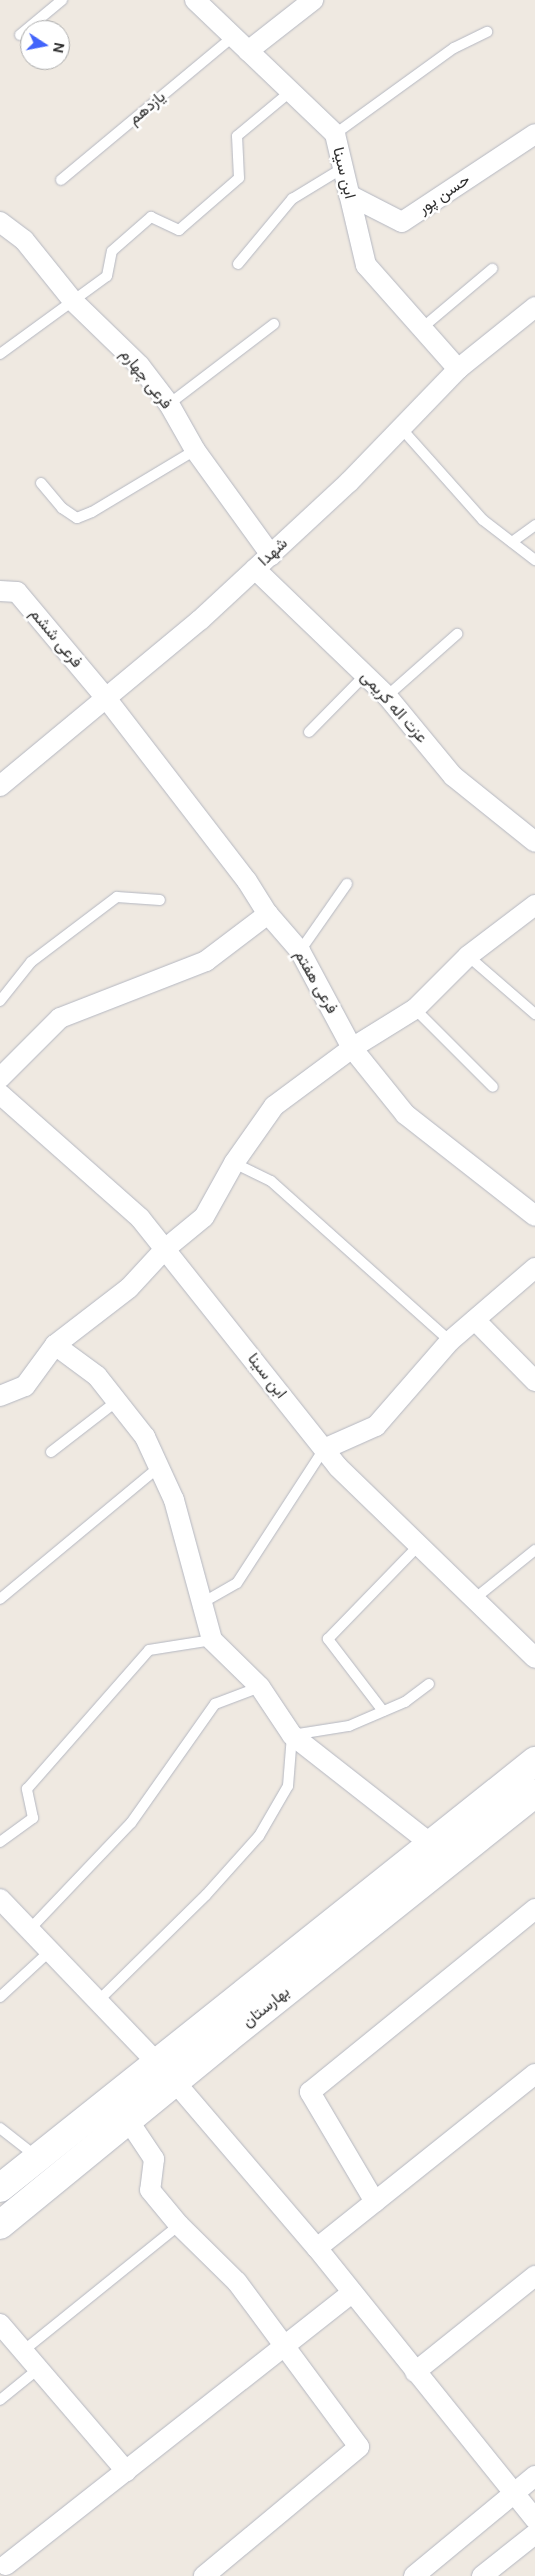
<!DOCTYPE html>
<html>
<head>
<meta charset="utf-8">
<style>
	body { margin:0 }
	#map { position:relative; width:535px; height:2576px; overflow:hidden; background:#efe9e1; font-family:"DM Sans",Vazirmatn,sans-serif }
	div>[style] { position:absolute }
	.roads { filter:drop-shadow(0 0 1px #b4b7c1) drop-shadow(0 0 1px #b4b7c1) }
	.lane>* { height:10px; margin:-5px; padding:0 5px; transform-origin:5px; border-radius:5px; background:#fff }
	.street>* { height:20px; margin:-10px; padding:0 10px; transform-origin:10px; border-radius:10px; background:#fff }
	.secondary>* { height:28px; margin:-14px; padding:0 14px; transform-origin:14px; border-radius:14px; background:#fff }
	span { translate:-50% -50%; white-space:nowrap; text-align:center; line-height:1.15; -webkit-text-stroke:5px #fff; paint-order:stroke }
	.street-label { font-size:16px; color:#2e2e2e }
	.north { position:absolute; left:20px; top:20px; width:50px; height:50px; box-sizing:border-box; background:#fff; border:1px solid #ababab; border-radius:50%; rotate:101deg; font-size:14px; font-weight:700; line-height:20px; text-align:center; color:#2e2e2e }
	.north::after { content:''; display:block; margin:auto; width:18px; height:22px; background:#4264fb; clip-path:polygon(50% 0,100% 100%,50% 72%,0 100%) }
</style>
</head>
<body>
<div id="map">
	<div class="roads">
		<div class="lane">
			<div style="left:20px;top:35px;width:55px;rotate:-39.8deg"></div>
			<div style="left:335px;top:134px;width:147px;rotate:-35.9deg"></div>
			<div style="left:454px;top:48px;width:37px;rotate:-26deg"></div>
			<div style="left:61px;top:180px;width:225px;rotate:-39.8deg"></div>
			<div style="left:238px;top:264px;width:85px;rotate:-50.3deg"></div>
			<div style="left:292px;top:199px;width:60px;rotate:-31.3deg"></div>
			<div style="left:422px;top:328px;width:92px;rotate:-40.1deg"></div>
			<div style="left:0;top:354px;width:132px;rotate:-36.1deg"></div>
			<div style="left:107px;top:276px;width:25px;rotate:-79deg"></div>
			<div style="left:112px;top:251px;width:52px;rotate:-41.1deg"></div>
			<div style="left:151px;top:217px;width:31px;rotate:25deg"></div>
			<div style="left:179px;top:230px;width:79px;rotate:-40.9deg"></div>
			<div style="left:239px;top:178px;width:42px;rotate:-92.7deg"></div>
			<div style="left:237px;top:136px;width:69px;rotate:-39.7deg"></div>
			<div style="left:169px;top:404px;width:132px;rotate:-37.3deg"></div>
			<div style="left:401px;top:428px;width:123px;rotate:48.3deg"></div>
			<div style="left:483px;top:520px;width:66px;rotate:37.6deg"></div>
			<div style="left:41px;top:483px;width:33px;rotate:50deg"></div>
			<div style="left:62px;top:508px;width:18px;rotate:34deg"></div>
			<div style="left:77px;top:518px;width:16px;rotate:-22deg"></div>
			<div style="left:92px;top:512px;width:120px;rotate:-31deg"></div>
			<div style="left:512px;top:542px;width:29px;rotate:-36deg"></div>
			<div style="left:387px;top:696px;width:94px;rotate:-41.5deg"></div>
			<div style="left:309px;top:732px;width:80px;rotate:-45.5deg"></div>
			<div style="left:300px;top:951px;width:82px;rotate:-55deg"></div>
			<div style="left:468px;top:956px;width:89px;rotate:40.9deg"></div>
			<div style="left:0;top:1001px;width:50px;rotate:-51.5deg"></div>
			<div style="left:31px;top:962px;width:108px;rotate:-37.1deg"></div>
			<div style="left:117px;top:897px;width:43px;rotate:4deg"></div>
			<div style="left:415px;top:1009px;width:110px;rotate:45deg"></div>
			<div style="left:234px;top:1163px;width:41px;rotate:25.9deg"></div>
			<div style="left:271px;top:1181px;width:240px;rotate:41.8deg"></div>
			<div style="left:51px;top:1452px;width:83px;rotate:-37.7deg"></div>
			<div style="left:0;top:1599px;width:207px;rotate:-39.7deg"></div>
			<div style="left:473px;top:1600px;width:80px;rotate:-38.9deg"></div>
			<div style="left:202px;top:1603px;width:40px;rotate:-29.7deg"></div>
			<div style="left:237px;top:1583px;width:160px;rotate:-57deg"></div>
			<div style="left:383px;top:1711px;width:91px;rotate:-127.4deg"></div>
			<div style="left:328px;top:1639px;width:129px;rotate:-45.9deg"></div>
			<div style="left:0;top:1842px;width:41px;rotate:-36deg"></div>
			<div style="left:33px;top:1818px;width:30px;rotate:-102deg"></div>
			<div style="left:27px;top:1789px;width:185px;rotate:-48.7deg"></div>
			<div style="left:149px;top:1650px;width:64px;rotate:-9deg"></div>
			<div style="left:29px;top:1930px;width:148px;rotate:-46.4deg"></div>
			<div style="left:131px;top:1823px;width:146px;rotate:-54.8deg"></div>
			<div style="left:215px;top:1704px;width:48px;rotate:-20.7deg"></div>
			<div style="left:0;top:1997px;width:67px;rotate:-42.6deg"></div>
			<div style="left:96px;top:2003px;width:154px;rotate:-44.5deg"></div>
			<div style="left:206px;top:1895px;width:79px;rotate:-48.1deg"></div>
			<div style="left:259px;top:1836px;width:58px;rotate:-59.9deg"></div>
			<div style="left:288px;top:1786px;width:51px;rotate:-85.5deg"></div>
			<div style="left:292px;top:1735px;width:58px;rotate:-9deg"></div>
			<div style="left:349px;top:1726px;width:61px;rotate:-23.2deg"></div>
			<div style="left:405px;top:1702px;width:30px;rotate:-37deg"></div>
			<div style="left:0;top:2128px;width:47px;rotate:38.1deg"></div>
			<div style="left:23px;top:2351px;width:201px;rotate:-38.9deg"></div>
			<div style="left:0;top:2400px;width:49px;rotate:-39.2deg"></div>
		</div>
		<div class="street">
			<div style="left:195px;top:0;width:194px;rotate:43.7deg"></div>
			<div style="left:335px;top:134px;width:135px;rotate:76.7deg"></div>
			<div style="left:366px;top:265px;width:139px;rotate:48.5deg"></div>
			<div style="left:248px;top:51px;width:83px;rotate:-38.1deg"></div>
			<div style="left:349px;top:195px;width:59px;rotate:27deg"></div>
			<div style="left:402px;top:222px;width:159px;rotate:-33.5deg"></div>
			<div style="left:0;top:222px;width:30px;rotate:37deg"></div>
			<div style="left:24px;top:240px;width:78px;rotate:51.2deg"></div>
			<div style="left:73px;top:301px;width:93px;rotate:44.1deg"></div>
			<div style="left:140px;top:366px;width:48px;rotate:52.7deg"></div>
			<div style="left:169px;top:404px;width:53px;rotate:60.5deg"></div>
			<div style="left:195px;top:450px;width:130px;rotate:54.1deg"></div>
			<div style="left:255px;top:569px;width:183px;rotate:43.9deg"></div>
			<div style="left:387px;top:696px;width:104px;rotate:50.5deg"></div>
			<div style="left:453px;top:776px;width:105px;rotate:38.8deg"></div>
			<div style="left:0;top:591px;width:17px;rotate:3deg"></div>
			<div style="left:17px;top:592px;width:138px;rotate:50deg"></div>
			<div style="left:106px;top:698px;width:231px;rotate:52.4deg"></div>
			<div style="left:247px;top:881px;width:39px;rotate:58deg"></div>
			<div style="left:268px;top:914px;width:49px;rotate:49.1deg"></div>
			<div style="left:300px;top:951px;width:110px;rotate:61.8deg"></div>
			<div style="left:352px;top:1048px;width:85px;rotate:51.2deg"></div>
			<div style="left:405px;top:1114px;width:165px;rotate:38.1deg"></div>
			<div style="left:0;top:786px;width:260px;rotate:-39.7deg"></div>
			<div style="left:200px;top:620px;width:203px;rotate:-42.8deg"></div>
			<div style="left:349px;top:482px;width:157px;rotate:-46deg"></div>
			<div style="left:458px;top:369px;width:99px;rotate:-38.8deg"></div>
			<div style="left:0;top:1078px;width:85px;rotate:-45deg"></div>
			<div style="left:60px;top:1018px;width:157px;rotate:-21.3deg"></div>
			<div style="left:206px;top:961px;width:78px;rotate:-37.2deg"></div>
			<div style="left:0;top:1094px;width:187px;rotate:41.5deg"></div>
			<div style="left:140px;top:1218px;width:318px;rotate:51.5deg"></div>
			<div style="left:338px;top:1467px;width:274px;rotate:44.1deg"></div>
			<div style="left:475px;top:1320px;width:86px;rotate:45.5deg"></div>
			<div style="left:55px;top:1345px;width:52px;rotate:36.4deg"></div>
			<div style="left:97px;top:1376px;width:78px;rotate:51.8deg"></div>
			<div style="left:145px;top:1437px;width:69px;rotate:65.3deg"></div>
			<div style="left:174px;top:1500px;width:145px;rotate:74.8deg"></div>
			<div style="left:212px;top:1640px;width:67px;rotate:44.4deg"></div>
			<div style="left:260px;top:1687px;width:58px;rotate:56.3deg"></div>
			<div style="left:292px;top:1735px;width:177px;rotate:38.1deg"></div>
			<div style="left:0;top:1396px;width:27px;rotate:-22deg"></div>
			<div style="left:25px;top:1386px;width:51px;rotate:-53.8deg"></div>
			<div style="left:55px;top:1345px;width:93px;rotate:-37.6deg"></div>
			<div style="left:129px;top:1288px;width:53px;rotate:-47.3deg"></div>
			<div style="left:165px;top:1249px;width:50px;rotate:-39.4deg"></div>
			<div style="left:204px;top:1217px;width:62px;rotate:-60.9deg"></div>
			<div style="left:234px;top:1163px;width:70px;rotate:-54.9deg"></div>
			<div style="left:274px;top:1106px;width:97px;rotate:-36.6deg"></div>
			<div style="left:352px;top:1048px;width:74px;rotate:-31.8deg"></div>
			<div style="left:415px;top:1009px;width:75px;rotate:-45deg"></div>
			<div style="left:468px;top:956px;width:84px;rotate:-37.3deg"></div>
			<div style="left:324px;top:1449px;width:57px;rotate:-23.9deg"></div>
			<div style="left:376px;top:1426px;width:113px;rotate:-49deg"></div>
			<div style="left:450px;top:1341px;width:112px;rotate:-40.7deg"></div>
			<div style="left:0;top:1899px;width:227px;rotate:46.2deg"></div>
			<div style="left:175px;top:2082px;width:218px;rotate:49.5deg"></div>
			<div style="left:317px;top:2248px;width:348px;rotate:51.2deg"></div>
			<div style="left:128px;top:2120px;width:47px;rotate:56.3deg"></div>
			<div style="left:154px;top:2159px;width:31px;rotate:97deg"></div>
			<div style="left:150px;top:2190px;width:45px;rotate:50.4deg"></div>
			<div style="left:179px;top:2225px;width:81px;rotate:44.5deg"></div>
			<div style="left:237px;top:2282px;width:205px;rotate:53.5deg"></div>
			<div style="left:359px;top:2447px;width:202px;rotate:140.2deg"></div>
			<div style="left:375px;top:2202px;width:128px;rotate:-120.6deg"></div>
			<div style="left:310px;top:2092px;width:290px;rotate:-39.1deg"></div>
			<div style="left:317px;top:2248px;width:279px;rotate:-38.6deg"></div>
			<div style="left:0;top:2324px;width:194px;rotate:49.4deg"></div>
			<div style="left:415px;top:2372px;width:154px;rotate:-38.7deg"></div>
			<div style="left:6px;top:2565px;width:440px;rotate:-38.2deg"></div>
			<div style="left:414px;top:2576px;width:157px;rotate:-39.6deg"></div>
			<div style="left:482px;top:2576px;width:68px;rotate:-38.4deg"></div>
		</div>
		<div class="secondary">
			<div style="left:0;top:2188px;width:685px;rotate:-38.59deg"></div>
			<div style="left:0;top:2225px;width:293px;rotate:-39.3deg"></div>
			<div style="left:227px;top:2039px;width:394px;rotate:-38.6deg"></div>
		</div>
	</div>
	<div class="street-label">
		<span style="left:147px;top:108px;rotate:-40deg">یازدهم</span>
		<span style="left:344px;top:173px;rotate:76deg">ابن سینا</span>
		<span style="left:444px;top:194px;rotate:-34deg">حسن پور</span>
		<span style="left:146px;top:379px;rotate:51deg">فرعی چهارم</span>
		<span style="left:273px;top:552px;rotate:-43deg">شهدا</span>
		<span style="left:56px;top:638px;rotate:50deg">فرعی ششم</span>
		<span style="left:394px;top:707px;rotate:48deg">عزت اله کریمی</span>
		<span style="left:316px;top:982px;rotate:60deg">فرعی هفتم</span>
		<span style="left:267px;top:1376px;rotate:52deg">ابن سینا</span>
		<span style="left:266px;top:2007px;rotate:-39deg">بهارستان</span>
	</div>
	<div class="north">N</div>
</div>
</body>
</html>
